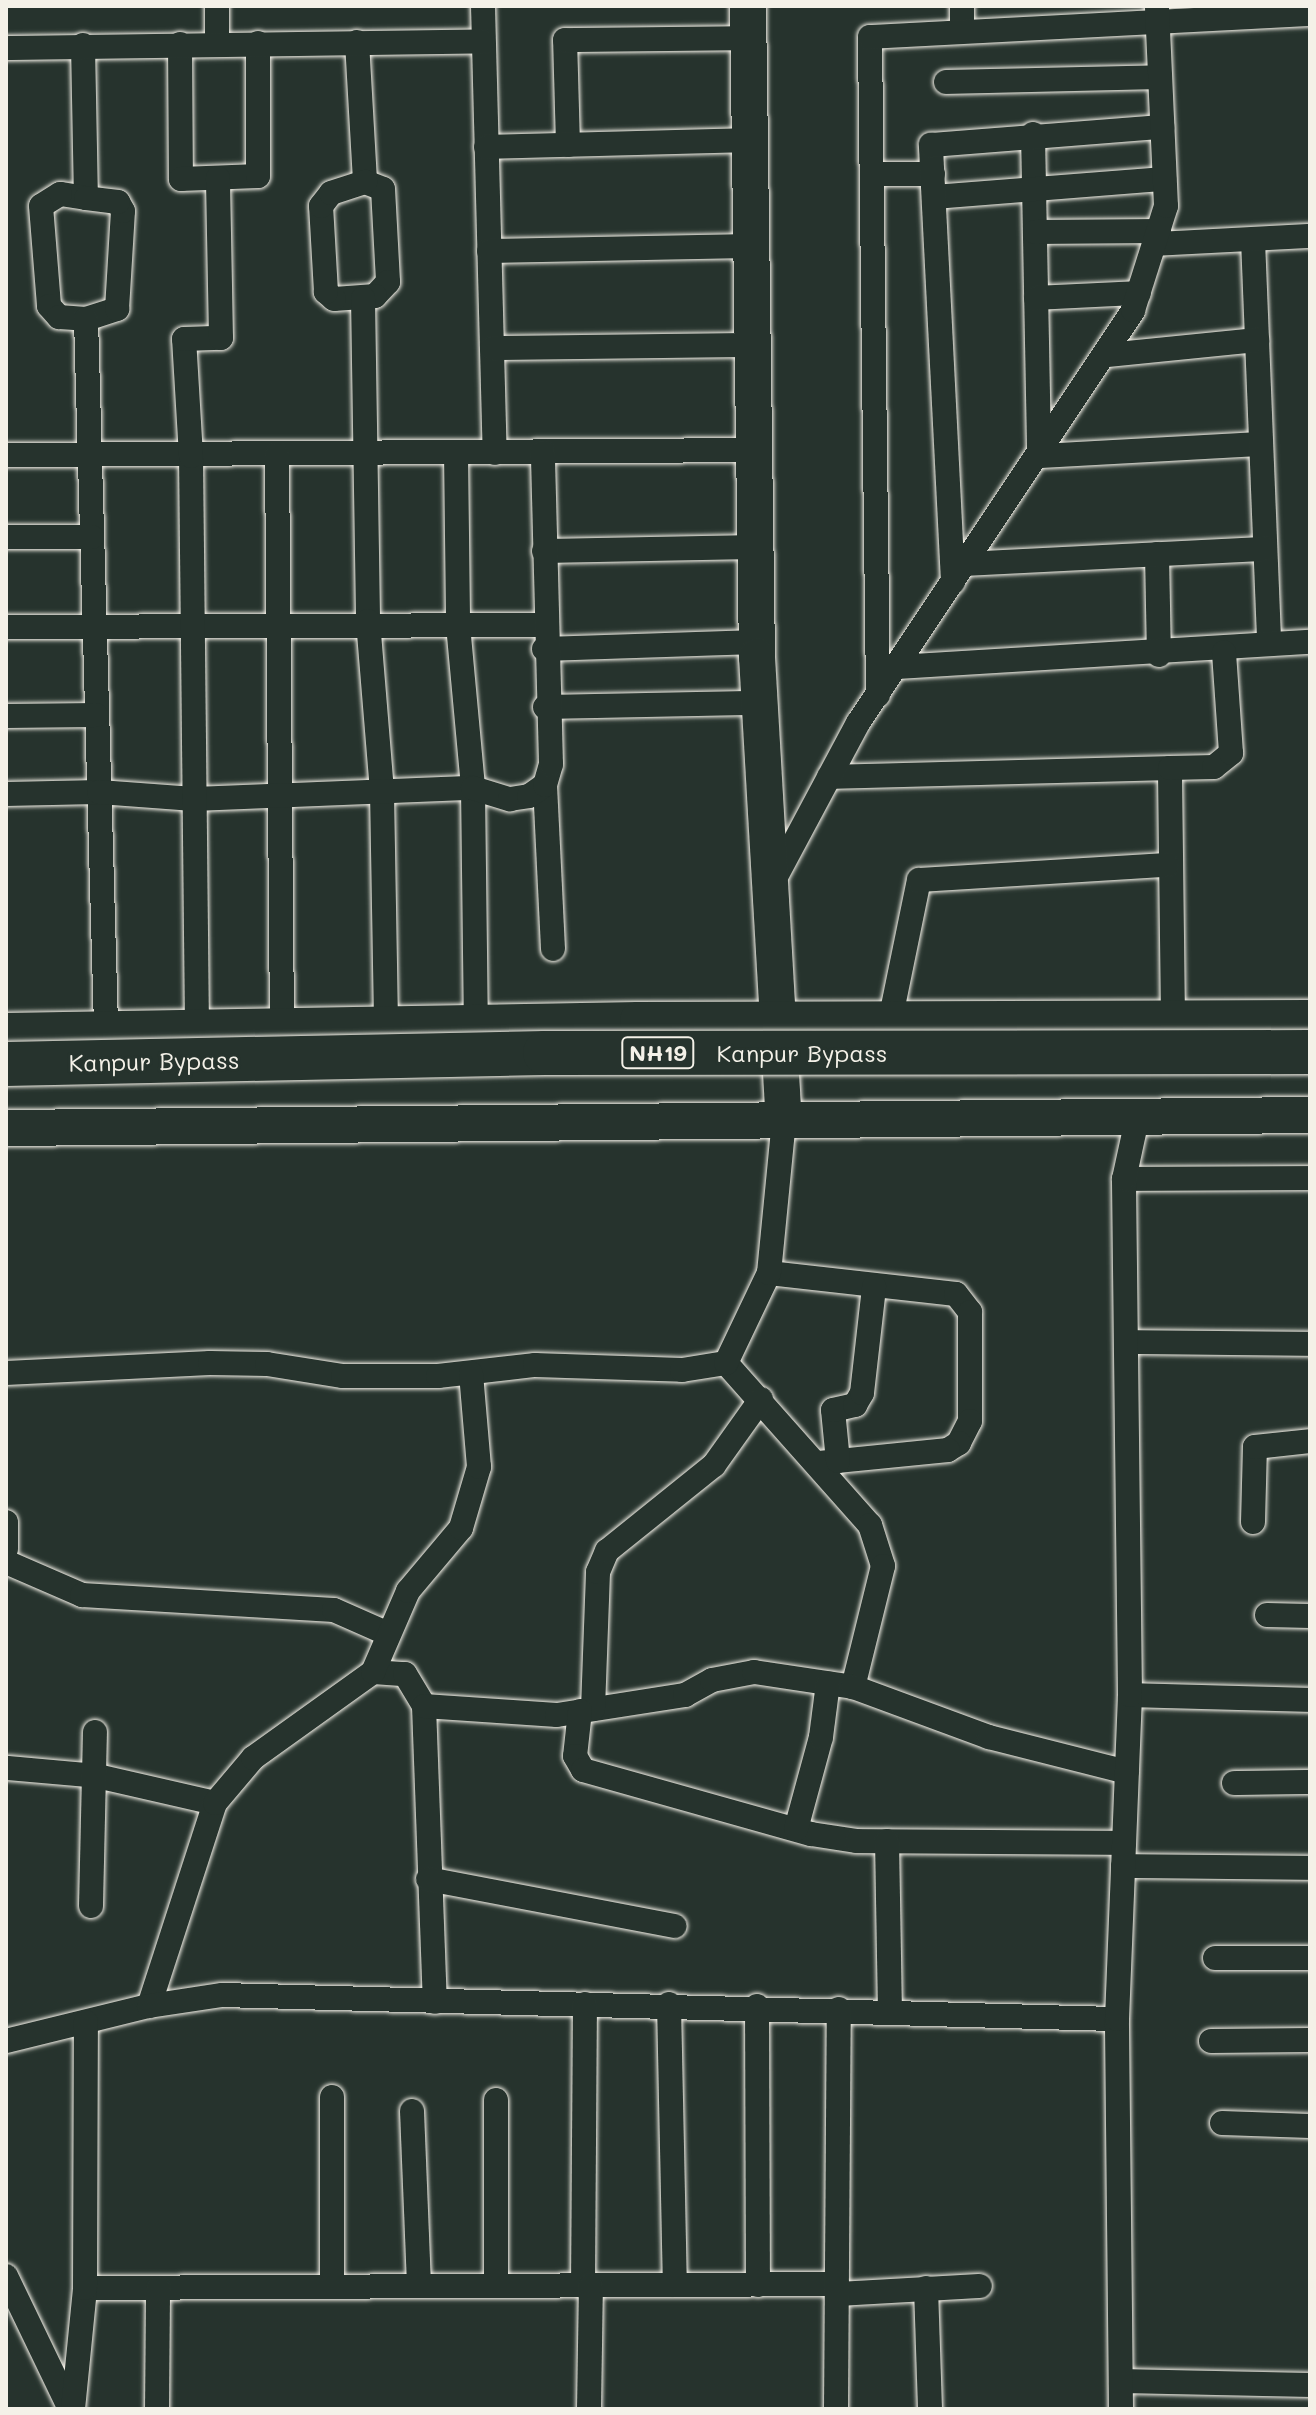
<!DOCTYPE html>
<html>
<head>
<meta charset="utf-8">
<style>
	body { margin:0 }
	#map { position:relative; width:1316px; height:2415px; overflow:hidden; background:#26332d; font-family:Mali,sans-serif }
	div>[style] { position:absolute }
	.roads { filter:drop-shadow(0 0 2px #f4f1e8) drop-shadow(0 0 2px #f4f1e8) }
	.street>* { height:24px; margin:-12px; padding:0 12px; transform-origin:12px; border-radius:12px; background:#26332d }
	.secondary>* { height:36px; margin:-18px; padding:0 18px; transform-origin:18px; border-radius:18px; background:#26332d }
	.bridges { filter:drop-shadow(0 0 2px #f4f1e8) drop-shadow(0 0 2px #f4f1e8) }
	.highway-bridge>* { height:44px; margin:-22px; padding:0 22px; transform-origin:22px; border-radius:22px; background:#26332d }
	span { translate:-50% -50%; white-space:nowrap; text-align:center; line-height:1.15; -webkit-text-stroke:6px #26332d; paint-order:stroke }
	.shield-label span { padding:2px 6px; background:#26332d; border:2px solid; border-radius:6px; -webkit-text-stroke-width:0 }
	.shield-label { font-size:22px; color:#f4f1e8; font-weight:700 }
	.street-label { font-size:24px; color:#f4f1e8 }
	.frame { position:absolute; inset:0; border:8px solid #f4f1e8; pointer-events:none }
</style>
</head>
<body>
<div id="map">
	<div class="roads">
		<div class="street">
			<div style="left:217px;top:6px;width:38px;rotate:90deg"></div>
			<div style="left:483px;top:6px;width:447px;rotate:88.5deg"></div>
			<div style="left:962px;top:6px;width:25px;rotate:90deg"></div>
			<div style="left:357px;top:42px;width:140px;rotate:86.7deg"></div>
			<div style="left:365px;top:182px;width:19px;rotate:21deg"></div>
			<div style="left:383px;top:189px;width:93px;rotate:86.9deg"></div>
			<div style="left:388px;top:282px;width:19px;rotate:133deg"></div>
			<div style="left:375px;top:296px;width:41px;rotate:175.8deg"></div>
			<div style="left:334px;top:299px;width:11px;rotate:-139deg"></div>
			<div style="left:326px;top:292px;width:86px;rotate:-93.3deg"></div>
			<div style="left:321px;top:206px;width:16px;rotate:-52deg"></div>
			<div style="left:331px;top:193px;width:36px;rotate:-18deg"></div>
			<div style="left:180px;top:44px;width:135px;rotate:89.6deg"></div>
			<div style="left:181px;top:179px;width:77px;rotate:-2.2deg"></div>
			<div style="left:258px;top:176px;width:133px;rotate:-90deg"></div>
			<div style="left:83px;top:45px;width:153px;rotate:88.9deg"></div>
			<div style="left:86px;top:198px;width:26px;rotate:-171deg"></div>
			<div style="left:60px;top:194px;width:22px;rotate:148deg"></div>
			<div style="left:41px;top:206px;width:100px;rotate:85.4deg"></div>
			<div style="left:49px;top:306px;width:15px;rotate:48deg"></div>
			<div style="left:59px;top:317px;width:27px;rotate:4deg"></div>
			<div style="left:86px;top:319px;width:33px;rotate:-18deg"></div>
			<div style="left:117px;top:309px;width:98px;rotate:-86.5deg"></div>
			<div style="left:123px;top:211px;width:10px;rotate:-119deg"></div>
			<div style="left:118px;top:202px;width:32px;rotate:-173deg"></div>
			<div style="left:6px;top:48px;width:477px;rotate:-0.8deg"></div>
			<div style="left:946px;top:82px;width:214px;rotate:-1.3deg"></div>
			<div style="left:1033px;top:134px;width:322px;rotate:88.9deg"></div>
			<div style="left:1039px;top:456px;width:222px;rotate:-3.1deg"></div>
			<div style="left:568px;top:145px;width:105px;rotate:-91.6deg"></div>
			<div style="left:565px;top:40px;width:184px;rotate:-0.6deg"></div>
			<div style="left:486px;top:147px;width:264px;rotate:-1.5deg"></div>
			<div style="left:872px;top:174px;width:61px"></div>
			<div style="left:934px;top:197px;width:231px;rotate:-4.5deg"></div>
			<div style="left:1035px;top:232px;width:124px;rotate:-0.5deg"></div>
			<div style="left:1253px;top:240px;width:404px;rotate:87.7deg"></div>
			<div style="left:1155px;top:244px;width:155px;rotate:-3deg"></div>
			<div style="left:489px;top:251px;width:262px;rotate:-1.1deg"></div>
			<div style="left:363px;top:298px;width:323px;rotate:89.1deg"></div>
			<div style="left:368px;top:621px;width:172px;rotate:85.3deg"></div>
			<div style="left:382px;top:792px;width:233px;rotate:89deg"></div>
			<div style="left:1036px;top:298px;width:103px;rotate:-2.8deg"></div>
			<div style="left:86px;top:319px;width:709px;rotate:88.38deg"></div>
			<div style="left:492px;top:348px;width:261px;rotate:-0.7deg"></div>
			<div style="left:1107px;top:355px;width:151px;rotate:-5.7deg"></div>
			<div style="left:456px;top:453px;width:172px;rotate:89.3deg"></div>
			<div style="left:458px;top:625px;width:164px;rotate:84.7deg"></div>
			<div style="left:473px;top:788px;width:236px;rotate:89.3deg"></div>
			<div style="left:6px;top:455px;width:749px;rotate:-0.38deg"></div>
			<div style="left:277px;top:455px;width:571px;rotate:89.5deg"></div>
			<div style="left:6px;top:537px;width:86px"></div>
			<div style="left:544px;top:551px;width:212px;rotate:-1.1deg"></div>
			<div style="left:1157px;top:554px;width:101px;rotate:88.9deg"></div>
			<div style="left:966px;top:564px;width:299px;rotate:-2.9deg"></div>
			<div style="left:953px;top:582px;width:438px;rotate:-92.9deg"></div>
			<div style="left:931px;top:145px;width:232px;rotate:-4.5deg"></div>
			<div style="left:6px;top:627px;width:538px;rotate:-0.21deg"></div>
			<div style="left:544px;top:649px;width:213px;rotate:-1.9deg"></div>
			<div style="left:897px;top:667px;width:414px;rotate:-3.5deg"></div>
			<div style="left:878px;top:695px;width:658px;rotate:-90.7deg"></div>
			<div style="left:870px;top:37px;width:441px;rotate:-3deg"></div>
			<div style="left:545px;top:707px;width:215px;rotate:-1.1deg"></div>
			<div style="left:6px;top:716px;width:90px;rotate:-0.6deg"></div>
			<div style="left:829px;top:777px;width:341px;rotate:-1.5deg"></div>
			<div style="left:545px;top:785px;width:164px;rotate:87.2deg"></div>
			<div style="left:6px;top:794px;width:93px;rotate:-1.2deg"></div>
			<div style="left:99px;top:792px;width:95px;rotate:4.2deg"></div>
			<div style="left:194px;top:799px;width:279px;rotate:-2.3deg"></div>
			<div style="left:473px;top:788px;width:39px;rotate:17deg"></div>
			<div style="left:510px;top:799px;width:19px;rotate:-9deg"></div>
			<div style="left:529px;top:796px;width:19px;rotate:-35deg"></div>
			<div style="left:545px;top:785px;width:22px;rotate:-74deg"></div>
			<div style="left:551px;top:764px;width:312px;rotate:-91.5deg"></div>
			<div style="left:772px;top:884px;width:183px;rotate:-61.9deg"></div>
			<div style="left:858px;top:723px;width:496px;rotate:-56.3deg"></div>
			<div style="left:1133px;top:310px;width:109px;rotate:-72.4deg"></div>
			<div style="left:1166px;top:206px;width:200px;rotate:-92.6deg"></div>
			<div style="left:1173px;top:1019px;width:251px;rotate:-90.7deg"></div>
			<div style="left:1170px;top:768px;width:44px;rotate:-1.3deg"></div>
			<div style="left:1214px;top:767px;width:22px;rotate:-39deg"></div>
			<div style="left:1231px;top:753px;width:101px;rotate:-94deg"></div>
			<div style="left:890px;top:1021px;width:144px;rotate:-78.4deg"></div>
			<div style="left:919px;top:880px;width:248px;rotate:-3.5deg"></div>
			<div style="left:197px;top:1028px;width:572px;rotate:-90.6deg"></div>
			<div style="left:191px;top:456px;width:117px;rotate:-93.4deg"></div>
			<div style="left:184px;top:339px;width:37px;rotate:-2deg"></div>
			<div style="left:221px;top:338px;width:160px;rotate:-91.1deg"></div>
			<div style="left:1124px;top:1179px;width:186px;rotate:-0.3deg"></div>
			<div style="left:769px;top:1273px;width:188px;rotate:6.4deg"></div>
			<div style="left:956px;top:1294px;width:23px;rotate:52deg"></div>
			<div style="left:970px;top:1312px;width:109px;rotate:90deg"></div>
			<div style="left:970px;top:1421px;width:25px;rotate:117deg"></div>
			<div style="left:959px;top:1443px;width:13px;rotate:148deg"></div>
			<div style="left:948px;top:1450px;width:132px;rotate:174.3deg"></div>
			<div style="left:1127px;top:1342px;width:183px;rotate:0.6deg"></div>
			<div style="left:726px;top:1363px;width:217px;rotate:48.4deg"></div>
			<div style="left:870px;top:1525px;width:43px;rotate:72.4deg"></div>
			<div style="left:883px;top:1566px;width:125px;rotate:103.9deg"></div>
			<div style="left:6px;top:1373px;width:204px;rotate:-2.8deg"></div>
			<div style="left:210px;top:1363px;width:57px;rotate:1deg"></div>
			<div style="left:267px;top:1364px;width:77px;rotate:9deg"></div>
			<div style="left:343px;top:1376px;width:95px"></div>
			<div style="left:438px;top:1376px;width:98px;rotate:-6.5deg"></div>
			<div style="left:535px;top:1365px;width:147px;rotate:1.9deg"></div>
			<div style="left:682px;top:1370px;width:45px;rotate:-9deg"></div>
			<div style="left:726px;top:1363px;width:100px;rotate:-64.5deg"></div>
			<div style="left:769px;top:1273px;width:155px;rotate:-84.4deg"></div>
			<div style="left:838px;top:1461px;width:51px;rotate:-95.6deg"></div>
			<div style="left:833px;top:1410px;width:23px;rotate:-13deg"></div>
			<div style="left:855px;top:1405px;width:14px;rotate:-60deg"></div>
			<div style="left:862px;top:1393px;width:107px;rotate:-83.5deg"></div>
			<div style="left:6px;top:1522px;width:27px;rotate:90deg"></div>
			<div style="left:1253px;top:1522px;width:75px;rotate:-88.5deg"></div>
			<div style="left:1255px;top:1447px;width:55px;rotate:-6.2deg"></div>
			<div style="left:6px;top:1562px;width:83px;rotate:23.5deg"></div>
			<div style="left:82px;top:1595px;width:252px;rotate:3.4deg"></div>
			<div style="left:334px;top:1610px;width:57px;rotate:23.9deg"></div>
			<div style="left:1267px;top:1615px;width:43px;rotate:1.3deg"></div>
			<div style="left:373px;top:1672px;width:32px;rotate:4deg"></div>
			<div style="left:405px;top:1674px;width:37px;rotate:59deg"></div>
			<div style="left:424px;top:1706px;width:296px;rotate:87.9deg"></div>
			<div style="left:1130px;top:1695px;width:180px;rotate:1.6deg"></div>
			<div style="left:424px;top:1706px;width:133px;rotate:3.9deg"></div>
			<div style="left:557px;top:1715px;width:130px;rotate:-8.9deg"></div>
			<div style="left:685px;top:1695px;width:31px;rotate:-29deg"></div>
			<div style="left:712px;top:1680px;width:43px;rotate:-10.8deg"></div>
			<div style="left:754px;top:1672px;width:100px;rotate:8.6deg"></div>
			<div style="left:853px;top:1687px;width:145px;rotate:20.2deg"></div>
			<div style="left:989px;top:1737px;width:142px;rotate:14.2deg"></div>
			<div style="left:593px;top:1709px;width:137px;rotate:-87.9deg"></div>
			<div style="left:598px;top:1572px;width:23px;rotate:-67deg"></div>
			<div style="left:607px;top:1551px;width:137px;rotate:-38.8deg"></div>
			<div style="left:714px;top:1465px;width:81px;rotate:-54.5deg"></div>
			<div style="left:580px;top:1711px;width:45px;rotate:96.3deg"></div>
			<div style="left:575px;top:1756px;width:16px;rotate:60deg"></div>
			<div style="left:583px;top:1770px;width:237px;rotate:15.7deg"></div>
			<div style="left:811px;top:1834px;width:47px;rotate:8.7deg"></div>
			<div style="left:857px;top:1841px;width:267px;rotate:0.4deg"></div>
			<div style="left:8px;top:1768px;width:89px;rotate:5.1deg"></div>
			<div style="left:97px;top:1776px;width:121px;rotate:12.9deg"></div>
			<div style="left:1234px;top:1783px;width:76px;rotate:-0.8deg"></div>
			<div style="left:796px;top:1829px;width:95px;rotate:-74.8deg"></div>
			<div style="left:821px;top:1737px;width:54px;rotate:-82.6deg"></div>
			<div style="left:887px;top:1841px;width:170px;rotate:89deg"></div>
			<div style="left:1123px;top:1866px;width:187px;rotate:0.6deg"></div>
			<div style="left:428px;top:1879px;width:251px;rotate:10.8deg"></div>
			<div style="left:91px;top:1906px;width:174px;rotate:-88.7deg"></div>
			<div style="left:1215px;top:1958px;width:95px"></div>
			<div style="left:669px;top:2004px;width:281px;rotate:88.8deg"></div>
			<div style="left:149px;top:2006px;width:213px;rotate:-72deg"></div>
			<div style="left:215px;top:1803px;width:59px;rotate:-49.8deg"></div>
			<div style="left:253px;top:1758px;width:148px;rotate:-35.6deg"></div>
			<div style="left:373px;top:1672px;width:88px;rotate:-66.6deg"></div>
			<div style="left:408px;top:1591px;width:82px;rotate:-49.9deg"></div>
			<div style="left:461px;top:1528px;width:64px;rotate:-73.6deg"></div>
			<div style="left:479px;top:1467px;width:94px;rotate:-94.9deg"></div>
			<div style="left:757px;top:2006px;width:279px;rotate:89.8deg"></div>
			<div style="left:6px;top:2041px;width:147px;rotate:-13.8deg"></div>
			<div style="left:149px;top:2006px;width:74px;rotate:-8.6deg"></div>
			<div style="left:222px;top:1995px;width:895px;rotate:1.54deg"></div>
			<div style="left:1211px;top:2041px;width:99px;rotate:-0.6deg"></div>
			<div style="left:496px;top:2100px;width:186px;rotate:90deg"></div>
			<div style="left:412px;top:2111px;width:175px;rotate:87.7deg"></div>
			<div style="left:1222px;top:2123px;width:88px;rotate:2deg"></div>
			<div style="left:6px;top:2276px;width:148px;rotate:64.3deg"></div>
			<div style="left:583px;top:2286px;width:282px;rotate:-89.6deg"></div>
			<div style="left:332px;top:2287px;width:190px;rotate:-90deg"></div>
			<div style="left:85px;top:2288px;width:752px;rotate:-0.3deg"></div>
			<div style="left:926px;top:2288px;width:121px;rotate:88.1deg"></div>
			<div style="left:837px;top:2294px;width:143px;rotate:-3.2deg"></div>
			<div style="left:1121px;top:2381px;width:189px;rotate:1.2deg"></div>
			<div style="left:73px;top:2409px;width:122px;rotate:-84.3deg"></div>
			<div style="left:85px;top:2288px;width:266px;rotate:-89.8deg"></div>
			<div style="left:157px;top:2409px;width:121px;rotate:-89.5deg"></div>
			<div style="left:589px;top:2409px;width:123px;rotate:-89.1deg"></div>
			<div style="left:836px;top:2409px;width:400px;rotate:-89.6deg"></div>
			<div style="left:1121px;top:2409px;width:390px;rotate:-90.6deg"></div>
			<div style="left:1117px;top:2019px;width:324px;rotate:-87.7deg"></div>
			<div style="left:1130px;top:1695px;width:516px;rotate:-90.67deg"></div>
			<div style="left:1124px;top:1179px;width:66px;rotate:-77.7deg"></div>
		</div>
		<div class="secondary">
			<div style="left:748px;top:6px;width:651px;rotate:89.21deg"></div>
			<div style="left:757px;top:657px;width:463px;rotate:86.7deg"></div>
			<div style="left:6px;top:1031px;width:632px;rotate:-1deg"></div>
			<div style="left:638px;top:1020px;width:672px;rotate:-0.17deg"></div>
			<div style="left:6px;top:1128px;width:1304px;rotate:-0.57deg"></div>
		</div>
	</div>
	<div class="bridges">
		<div class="highway-bridge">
			<div style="left:6px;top:1064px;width:539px;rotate:-1.17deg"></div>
			<div style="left:545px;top:1053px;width:765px;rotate:-0.07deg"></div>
		</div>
	</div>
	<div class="shield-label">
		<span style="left:658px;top:1053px">NH19</span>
	</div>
	<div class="street-label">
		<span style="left:802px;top:1053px">Kanpur Bypass</span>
		<span style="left:154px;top:1061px;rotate:-1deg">Kanpur Bypass</span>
	</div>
	<div class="frame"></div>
</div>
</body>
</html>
